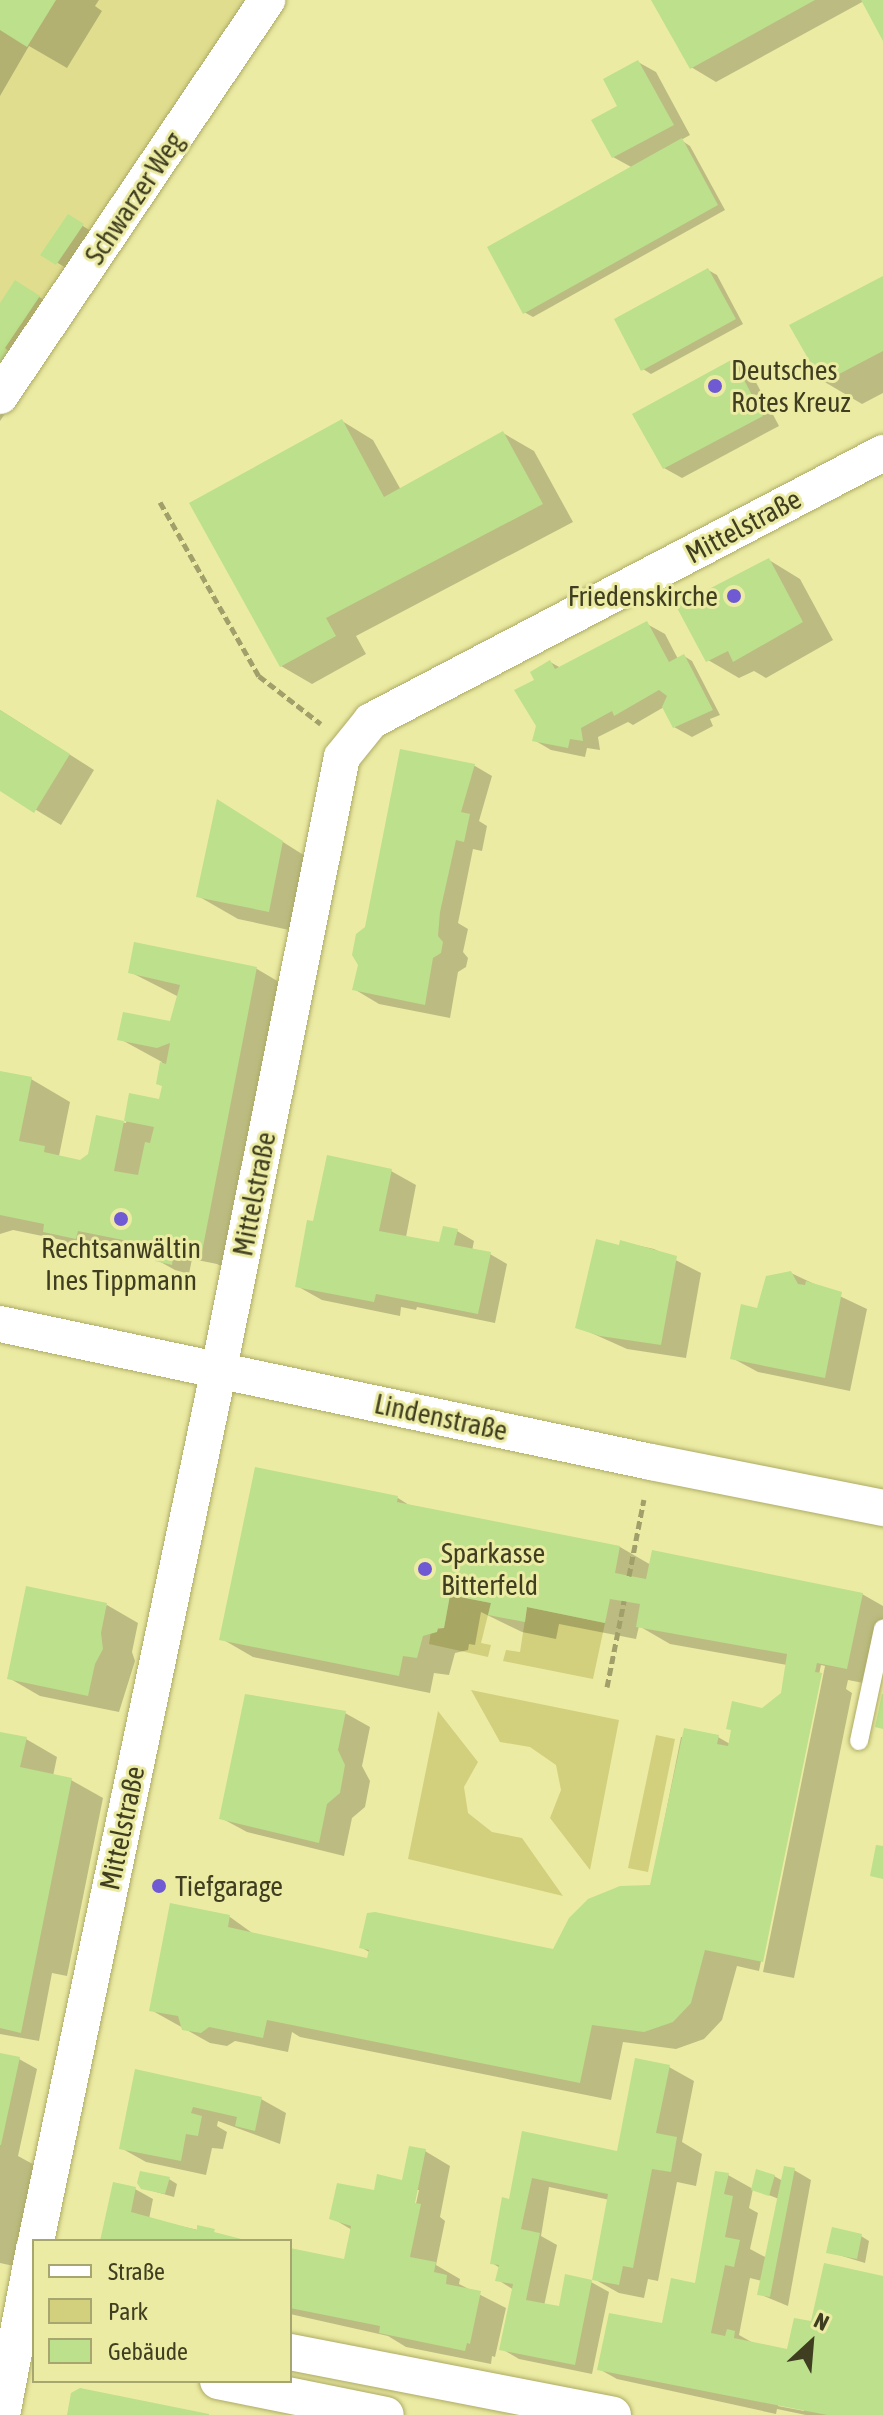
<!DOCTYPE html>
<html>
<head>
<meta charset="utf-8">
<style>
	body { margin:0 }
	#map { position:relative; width:883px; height:2415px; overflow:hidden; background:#eceba3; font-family:"Asap Condensed",sans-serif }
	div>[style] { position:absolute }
	.built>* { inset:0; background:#e0de8e }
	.green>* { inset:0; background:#d2d07c }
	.shadow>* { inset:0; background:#0003 }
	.building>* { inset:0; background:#bce08b }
	.path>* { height:5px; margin-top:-2.5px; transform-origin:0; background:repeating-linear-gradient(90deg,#a1a06a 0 8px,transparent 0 12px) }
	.roads { filter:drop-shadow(0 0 2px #adab66) drop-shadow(0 0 2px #adab66) }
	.lane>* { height:18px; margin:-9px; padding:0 9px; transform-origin:9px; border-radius:9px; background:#fff }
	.street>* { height:36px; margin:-18px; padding:0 18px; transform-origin:18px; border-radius:18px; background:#fff }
	.dots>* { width:22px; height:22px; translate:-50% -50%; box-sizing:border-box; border:4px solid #eceba3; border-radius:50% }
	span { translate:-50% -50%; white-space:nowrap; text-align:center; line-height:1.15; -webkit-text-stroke:6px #eceba3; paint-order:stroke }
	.street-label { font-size:28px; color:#3f3e21 }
	.poi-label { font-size:28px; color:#3f3e21 }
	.left { translate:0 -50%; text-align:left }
	.right { translate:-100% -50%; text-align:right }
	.legend { position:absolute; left:32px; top:2239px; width:260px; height:144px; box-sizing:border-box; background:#eceba3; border:2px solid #a7a66f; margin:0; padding:10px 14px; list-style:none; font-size:24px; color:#3f3e21 }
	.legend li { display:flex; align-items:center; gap:16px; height:40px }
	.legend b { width:40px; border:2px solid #a7a66f }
	.north { position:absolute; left:771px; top:2303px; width:80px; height:80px; -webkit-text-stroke:6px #eceba3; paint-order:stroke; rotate:26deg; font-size:22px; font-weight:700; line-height:32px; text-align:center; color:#3f3e21 }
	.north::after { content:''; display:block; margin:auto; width:28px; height:36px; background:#3f3e21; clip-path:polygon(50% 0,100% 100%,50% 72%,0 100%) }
</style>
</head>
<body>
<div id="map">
	<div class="built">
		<div style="clip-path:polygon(0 0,256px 0,0 382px)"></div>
	</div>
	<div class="green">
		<div style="clip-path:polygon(450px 1595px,491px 1603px,481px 1643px,491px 1645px,488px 1657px,429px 1644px,431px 1631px,444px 1628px)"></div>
		<div style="clip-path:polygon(527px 1607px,605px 1623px,593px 1679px,503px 1661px,506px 1650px,520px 1652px)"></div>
		<div style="clip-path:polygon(471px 1690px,619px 1720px,590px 1870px,550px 1818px,561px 1790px,556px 1765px,530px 1747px,500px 1742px)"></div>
		<div style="clip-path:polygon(438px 1711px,478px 1762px,464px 1787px,468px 1813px,492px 1832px,522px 1838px,563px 1896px,408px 1859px)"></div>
		<div style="clip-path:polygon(656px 1735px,675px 1739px,648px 1872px,628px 1868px)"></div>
	</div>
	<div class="shadow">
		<div style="clip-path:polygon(0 0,99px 0,95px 6px,102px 11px,67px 68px,29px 46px,0 96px)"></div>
		<div style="clip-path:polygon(654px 0,883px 0,883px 37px,864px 1px,716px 82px,691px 67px)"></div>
		<div style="clip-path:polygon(638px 62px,656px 72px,690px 135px,681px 140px,690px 146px,725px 210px,533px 317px,524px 312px,633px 168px,613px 157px,620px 107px)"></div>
		<div style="clip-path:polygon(68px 217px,91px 231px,66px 268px,43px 254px)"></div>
		<div style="clip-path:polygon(708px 270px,717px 275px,743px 324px,651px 374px,643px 369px)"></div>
		<div style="clip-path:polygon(883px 278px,883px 393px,862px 404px,823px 381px)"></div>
		<div style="clip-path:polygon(16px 283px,64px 312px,35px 369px,0 421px,0 307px)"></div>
		<div style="clip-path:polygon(733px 361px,750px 371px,779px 426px,682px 478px,664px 468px)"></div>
		<div style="clip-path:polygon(342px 421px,373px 440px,401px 490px,503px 433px,534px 451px,573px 522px,356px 636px,366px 654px,312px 684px,281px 666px)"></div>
		<div style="clip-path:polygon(769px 560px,800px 579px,833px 640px,766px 678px,754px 671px,739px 678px,708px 660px)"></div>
		<div style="clip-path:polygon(647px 624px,665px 634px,678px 659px,684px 656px,692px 661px,720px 715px,710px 719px,713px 726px,692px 737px,674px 727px,664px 707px,633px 725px,628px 722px,598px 737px,600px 750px,587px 748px,585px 757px,551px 750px,534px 740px,538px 725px,537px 681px,550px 662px,561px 668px)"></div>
		<div style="clip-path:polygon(0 710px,94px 770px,61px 825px,0 788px)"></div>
		<div style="clip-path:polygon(402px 751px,475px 766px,492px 776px,479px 821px,487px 826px,482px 851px,473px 849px,458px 923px,468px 929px,463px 952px,468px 958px,466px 967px,458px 972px,450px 1018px,379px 1004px,354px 989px)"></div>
		<div style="clip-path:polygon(256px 825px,321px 866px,308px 934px,238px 919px,198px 896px)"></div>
		<div style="clip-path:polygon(257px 969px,296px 992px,239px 1276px,217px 1264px,192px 1259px,189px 1274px,175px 1270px,157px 1260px,159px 1253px,142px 1249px,140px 1257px,117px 1252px,115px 1260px,84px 1253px,62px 1240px,13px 1230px,0 1234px,0 1073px,31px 1079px,70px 1102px,59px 1156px,80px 1162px,90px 1155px,98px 1117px,126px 1123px,131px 1096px,161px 1102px,164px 1087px,158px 1083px,162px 1062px,120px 1039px,172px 1024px,179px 997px,130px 972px)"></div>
		<div style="clip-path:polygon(391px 1171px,416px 1185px,406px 1237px,441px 1245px,457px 1231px,474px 1241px,472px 1251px,490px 1254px,507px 1264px,495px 1323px,417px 1307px,416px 1310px,401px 1307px,400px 1316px,322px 1300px,297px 1286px,315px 1223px)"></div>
		<div style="clip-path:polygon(622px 1242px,654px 1249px,701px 1273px,686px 1358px,627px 1349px,578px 1327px)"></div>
		<div style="clip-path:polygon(791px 1273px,867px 1309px,850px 1391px,758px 1372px,732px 1358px,759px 1310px)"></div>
		<div style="clip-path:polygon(398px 1498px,412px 1507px,620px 1547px,651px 1565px,862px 1594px,883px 1606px,883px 1665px,879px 1686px,848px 1680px,846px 1689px,852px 1693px,794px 1978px,763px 1972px,825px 1666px,821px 1665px,759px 1971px,737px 1966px,722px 2020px,704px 2039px,676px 2049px,623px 2042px,611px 2100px,300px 2037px,292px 2032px,288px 2052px,235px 2041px,227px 2046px,210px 2043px,151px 2010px,172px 1905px,230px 1917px,255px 1935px,369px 1961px,371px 1953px,362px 1948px,554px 1951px,651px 1887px,681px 1737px,718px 1737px,730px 1744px,783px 1694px,787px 1665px,670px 1644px,639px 1626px,636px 1639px,559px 1624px,556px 1639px,522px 1632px,481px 1612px,475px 1645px,469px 1644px,468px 1650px,455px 1653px,449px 1675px,434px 1673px,430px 1693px,253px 1657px,222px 1639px)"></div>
		<div style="clip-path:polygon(107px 1605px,138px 1623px,132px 1652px,135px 1661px,119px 1712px,40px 1696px,9px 1678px)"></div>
		<div style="clip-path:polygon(345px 1713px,370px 1727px,362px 1766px,370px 1781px,365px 1807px,352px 1818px,344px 1856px,247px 1832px,221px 1818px)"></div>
		<div style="clip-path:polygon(0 1734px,26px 1739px,57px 1757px,53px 1776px,71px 1780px,103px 1798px,67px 1976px,52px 1973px,39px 2041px,0 2034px)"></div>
		<div style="clip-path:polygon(0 2055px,19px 2059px,37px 2069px,18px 2156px,40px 2168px,14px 2266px,0 2263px)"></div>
		<div style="clip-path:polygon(669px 2067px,694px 2081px,682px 2142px,702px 2154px,696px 2186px,677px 2182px,658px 2281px,648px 2279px,644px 2298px,619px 2293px,594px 2279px,610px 2200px,549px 2187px,541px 2236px,557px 2245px,544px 2306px,560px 2309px,591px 2282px,609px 2292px,592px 2374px,519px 2359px,502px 2349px,514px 2290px,498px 2280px,500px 2268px,492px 2263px,510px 2202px,523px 2133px,619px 2153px)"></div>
		<div style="clip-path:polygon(137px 2071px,261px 2099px,286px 2113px,280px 2144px,218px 2121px,217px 2126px,227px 2132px,223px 2149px,212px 2148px,206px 2175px,146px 2162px,121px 2148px)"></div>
		<div style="clip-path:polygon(evenodd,425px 2151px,450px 2166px,440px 2217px,445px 2221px,436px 2265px,460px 2279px,459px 2284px,506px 2308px,495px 2357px,492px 2356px,491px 2364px,406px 2347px,388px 2336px,290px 2314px,290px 2250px,346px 2261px,352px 2230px,332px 2218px,376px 2192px,403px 2182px,425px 2151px,415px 2190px,419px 2190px,414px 2213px,415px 2190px)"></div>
		<div style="clip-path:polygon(evenodd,794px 2170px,811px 2180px,788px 2306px,759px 2294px,762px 2281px,750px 2278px,739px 2335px,755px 2344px,789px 2351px,811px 2323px,883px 2278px,883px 2415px,806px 2415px,777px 2409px,776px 2414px,617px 2379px,599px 2369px,664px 2326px,695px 2285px,728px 2175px,753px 2189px,774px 2176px,783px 2181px,794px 2170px,753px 2189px,779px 2199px,767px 2258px,750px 2249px,758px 2213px,749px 2208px,753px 2189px,794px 2170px,778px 2402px,804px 2408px,804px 2411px,778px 2406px,778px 2402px)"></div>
		<div style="clip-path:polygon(169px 2179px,177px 2184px,174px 2197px,142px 2188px)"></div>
		<div style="clip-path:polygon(135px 2189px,153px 2199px,149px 2219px,247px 2241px,102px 2241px)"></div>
		<div style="clip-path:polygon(861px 2236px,869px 2241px,865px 2263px,829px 2252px)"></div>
	</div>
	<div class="building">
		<div style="clip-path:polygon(0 0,56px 0,27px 47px,0 30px)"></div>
		<div style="clip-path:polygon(651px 0,815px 0,690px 69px)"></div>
		<div style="clip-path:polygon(861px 0,883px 0,883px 41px)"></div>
		<div style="clip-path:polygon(638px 60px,674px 125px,612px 158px,591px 120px,617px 106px,603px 79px)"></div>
		<div style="clip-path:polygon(682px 138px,718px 205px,523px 314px,487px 247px)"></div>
		<div style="clip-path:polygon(68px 214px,84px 224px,56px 265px,40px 255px)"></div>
		<div style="clip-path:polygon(708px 268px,736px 319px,641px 371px,614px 319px)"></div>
		<div style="clip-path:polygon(883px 276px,883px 351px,822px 383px,789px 325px)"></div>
		<div style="clip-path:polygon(15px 280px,40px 296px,5px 348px,11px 353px,0 369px,0 303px)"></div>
		<div style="clip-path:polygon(733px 359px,763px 416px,663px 469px,632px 414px)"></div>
		<div style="clip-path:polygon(342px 419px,384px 497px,503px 431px,543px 504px,326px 618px,336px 636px,280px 667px,189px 503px)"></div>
		<div style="clip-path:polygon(769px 558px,803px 622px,733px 662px,728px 651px,706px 662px,676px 606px)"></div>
		<div style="clip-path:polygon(647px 621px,669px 662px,684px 654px,713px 710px,673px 728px,662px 707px,667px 696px,659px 690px,614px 716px,612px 711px,581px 728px,583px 741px,570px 739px,568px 748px,532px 741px,536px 726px,514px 690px,534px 680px,530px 672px,550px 660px,555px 669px)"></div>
		<div style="clip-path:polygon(0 710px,70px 754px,34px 813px,0 791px)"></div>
		<div style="clip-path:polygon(400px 749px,475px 764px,461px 812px,470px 814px,464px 842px,456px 840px,440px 912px,438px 936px,443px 942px,441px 953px,433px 958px,425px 1005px,352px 990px,358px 965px,352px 955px,356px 934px,365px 927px)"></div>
		<div style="clip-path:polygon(217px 799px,283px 841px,269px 912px,196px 897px)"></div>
		<div style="clip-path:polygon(134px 942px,257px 967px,202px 1252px,195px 1257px,174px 1251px,172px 1265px,155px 1261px,158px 1247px,78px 1231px,76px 1239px,43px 1232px,44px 1224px,0 1215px,0 1071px,32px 1077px,19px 1141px,45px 1146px,44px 1152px,80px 1160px,88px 1154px,96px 1115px,124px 1121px,114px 1171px,138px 1175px,145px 1142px,150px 1143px,154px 1127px,124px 1121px,129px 1093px,159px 1099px,162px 1086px,156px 1084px,160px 1062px,166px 1064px,170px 1043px,157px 1048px,117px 1040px,123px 1012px,170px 1021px,180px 985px,128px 973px)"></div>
		<div style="clip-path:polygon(327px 1155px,392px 1169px,379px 1231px,439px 1242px,443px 1226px,458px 1229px,454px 1245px,491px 1252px,478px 1314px,376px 1294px,374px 1302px,295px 1287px,307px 1220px,313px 1221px)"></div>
		<div style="clip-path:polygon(596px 1239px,619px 1245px,620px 1240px,677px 1256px,661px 1345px,600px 1336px,575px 1328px)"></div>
		<div style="clip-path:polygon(791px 1271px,798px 1284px,805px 1285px,806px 1281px,842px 1292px,825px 1378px,730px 1359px,741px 1304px,757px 1308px,766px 1276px)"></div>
		<div style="clip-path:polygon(255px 1467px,398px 1496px,397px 1502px,620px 1546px,615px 1573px,646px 1579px,652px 1550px,863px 1593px,847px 1669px,817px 1663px,815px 1672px,822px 1673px,763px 1962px,705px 1950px,691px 2003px,673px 2022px,644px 2032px,592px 2025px,580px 2083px,267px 2020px,263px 2038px,209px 2027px,201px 2033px,182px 2030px,178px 2016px,149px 2011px,170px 1903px,230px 1915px,228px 1927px,367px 1958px,369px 1950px,359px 1948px,367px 1913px,375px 1912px,553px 1949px,569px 1918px,588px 1899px,620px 1886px,650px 1885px,684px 1728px,719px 1735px,717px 1744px,728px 1746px,731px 1730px,726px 1729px,732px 1701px,762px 1708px,781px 1693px,787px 1654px,636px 1627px,640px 1604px,610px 1599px,605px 1623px,527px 1607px,525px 1622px,488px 1615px,491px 1603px,450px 1595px,444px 1628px,438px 1628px,437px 1632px,423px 1636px,417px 1658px,403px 1656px,399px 1676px,219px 1640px)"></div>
		<div style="clip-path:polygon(26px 1586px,107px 1603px,101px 1633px,103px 1649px,95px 1664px,88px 1696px,7px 1679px)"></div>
		<div style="clip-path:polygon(245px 1694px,346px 1711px,338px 1750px,345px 1765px,340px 1793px,327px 1804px,319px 1843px,219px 1819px)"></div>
		<div style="clip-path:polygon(882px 1694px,883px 1694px,883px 1729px,875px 1727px)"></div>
		<div style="clip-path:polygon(0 1732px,27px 1737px,20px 1767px,72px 1778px,21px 2033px,0 2028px)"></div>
		<div style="clip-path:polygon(876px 1845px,883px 1846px,883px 1879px,870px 1876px)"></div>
		<div style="clip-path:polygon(0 2053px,20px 2057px,1px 2145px,0 2145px)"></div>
		<div style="clip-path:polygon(evenodd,635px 2058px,670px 2065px,656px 2133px,677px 2137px,671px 2172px,652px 2169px,633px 2268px,623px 2266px,619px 2285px,592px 2280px,575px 2365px,499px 2350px,513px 2284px,495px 2281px,499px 2265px,490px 2264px,502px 2197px,509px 2199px,522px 2131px,617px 2151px,635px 2058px,532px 2178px,608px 2194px,592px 2280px,565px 2274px,559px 2306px,526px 2300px,540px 2233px,521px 2229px,532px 2178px)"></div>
		<div style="clip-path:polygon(135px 2069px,262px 2097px,255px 2131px,235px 2126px,237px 2117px,193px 2107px,191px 2113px,202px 2116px,198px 2136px,186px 2134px,181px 2161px,119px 2149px)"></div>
		<div style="clip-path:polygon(409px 2146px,426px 2149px,415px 2203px,421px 2204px,410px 2257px,436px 2262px,434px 2272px,447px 2275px,446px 2284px,481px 2291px,470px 2344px,467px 2343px,465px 2351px,379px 2333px,380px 2326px,290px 2308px,290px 2248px,344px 2259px,351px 2226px,329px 2219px,337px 2183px,374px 2190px,377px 2174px,402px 2180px)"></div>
		<div style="clip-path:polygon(784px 2166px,795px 2168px,770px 2297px,757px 2295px)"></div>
		<div style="clip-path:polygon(756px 2169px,775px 2175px,769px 2196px,751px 2190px)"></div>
		<div style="clip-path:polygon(140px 2171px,170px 2177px,165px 2194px,141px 2189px,137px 2183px)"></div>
		<div style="clip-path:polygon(715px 2171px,729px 2173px,724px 2194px,733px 2196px,725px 2237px,740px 2240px,734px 2267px,725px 2265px,711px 2333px,725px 2336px,727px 2329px,735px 2331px,734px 2338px,787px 2349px,794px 2318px,811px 2321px,824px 2263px,883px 2276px,883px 2415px,827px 2415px,597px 2370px,609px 2313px,662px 2323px,671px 2278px,695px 2283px)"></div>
		<div style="clip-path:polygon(113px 2182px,136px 2187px,131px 2212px,197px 2230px,197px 2225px,215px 2229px,214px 2232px,249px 2241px,100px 2241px)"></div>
		<div style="clip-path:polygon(832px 2227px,862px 2234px,857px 2259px,826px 2253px)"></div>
		<div style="clip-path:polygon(80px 2388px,209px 2414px,209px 2415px,67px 2415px,71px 2393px)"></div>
	</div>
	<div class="path">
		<div style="left:160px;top:502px;width:200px;rotate:60.4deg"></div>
		<div style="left:259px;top:676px;width:78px;rotate:37.7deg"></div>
		<div style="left:629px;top:1576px;width:78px;rotate:-79deg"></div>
		<div style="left:607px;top:1687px;width:88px;rotate:-78.8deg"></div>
	</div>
	<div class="roads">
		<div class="lane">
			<div style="left:859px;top:1741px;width:115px;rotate:-77.9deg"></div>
		</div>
		<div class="street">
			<div style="left:0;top:396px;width:478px;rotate:-56deg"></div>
			<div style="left:0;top:1324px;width:665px;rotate:11.97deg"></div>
			<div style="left:651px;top:1462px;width:237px;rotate:11.2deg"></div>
			<div style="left:36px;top:2241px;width:891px;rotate:-78.15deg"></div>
			<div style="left:219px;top:1369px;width:624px;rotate:-78.64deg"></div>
			<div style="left:342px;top:757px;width:46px;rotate:-51.1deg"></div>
			<div style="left:371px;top:721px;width:578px;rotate:-27.63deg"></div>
			<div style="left:290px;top:2352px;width:329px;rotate:11deg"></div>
			<div style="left:218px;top:2381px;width:171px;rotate:11.4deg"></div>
			<div style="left:2px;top:2415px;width:169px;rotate:-79.1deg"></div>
		</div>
	</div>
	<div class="dots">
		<div style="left:715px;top:386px;background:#705ad4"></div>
		<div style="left:734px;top:596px;background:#705ad4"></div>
		<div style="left:121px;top:1219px;background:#705ad4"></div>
		<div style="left:425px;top:1569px;background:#705ad4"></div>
		<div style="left:159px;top:1886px;background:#705ad4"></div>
	</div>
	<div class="street-label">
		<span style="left:134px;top:198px;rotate:-56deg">Schwarzer Weg</span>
		<span style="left:743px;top:526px;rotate:-28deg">Mittelstraße</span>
		<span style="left:254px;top:1194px;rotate:-79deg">Mittelstraße</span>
		<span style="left:441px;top:1417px;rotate:12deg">Lindenstraße</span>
		<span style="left:122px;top:1828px;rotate:-78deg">Mittelstraße</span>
	</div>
	<div class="poi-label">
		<span class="left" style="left:731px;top:386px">Deutsches<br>Rotes Kreuz</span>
		<span class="right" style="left:718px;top:596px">Friedenskirche</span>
		<span style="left:121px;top:1264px">Rechtsanwältin<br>Ines Tippmann</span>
		<span class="left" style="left:441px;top:1569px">Sparkasse<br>Bitterfeld</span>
		<span class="left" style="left:175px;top:1886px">Tiefgarage</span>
	</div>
	<ul class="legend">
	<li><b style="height:10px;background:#fff"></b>Straße</li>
	<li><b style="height:22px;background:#d2d07c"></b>Park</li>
	<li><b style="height:22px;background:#bce08b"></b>Gebäude</li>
	</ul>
	<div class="north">N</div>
</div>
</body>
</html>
